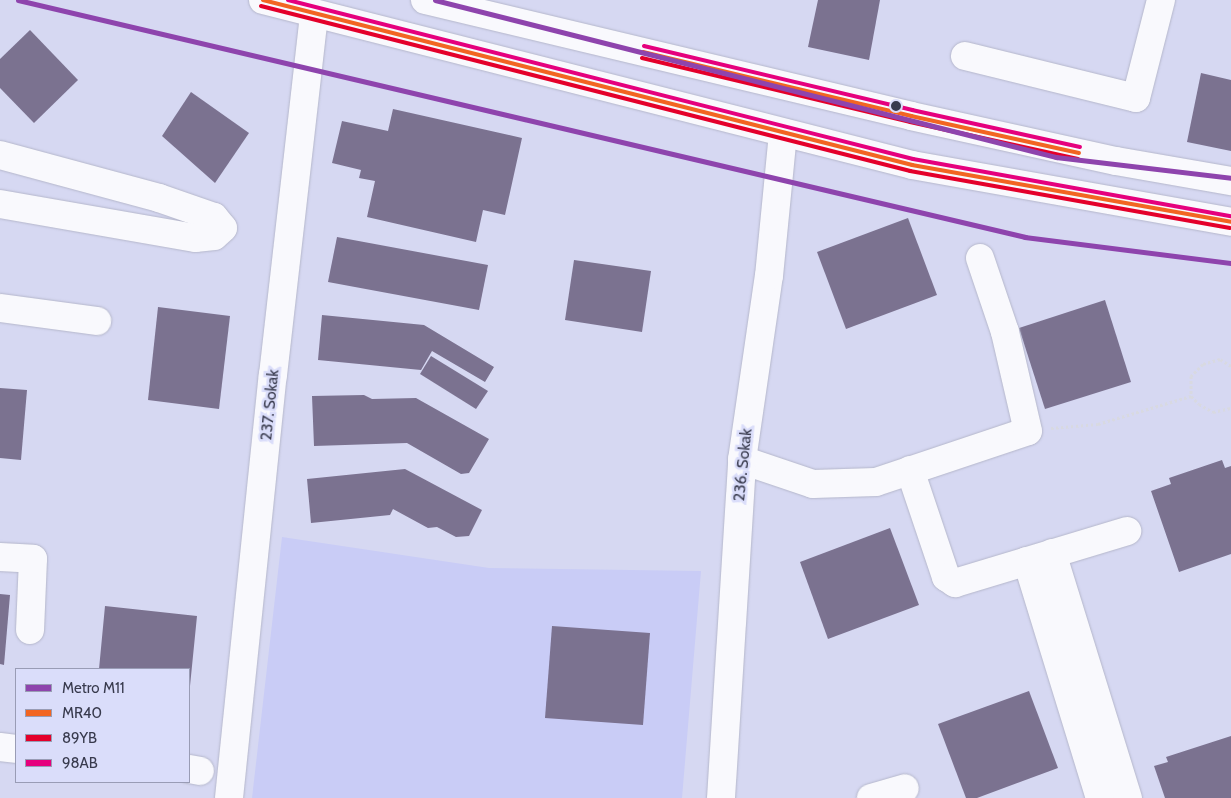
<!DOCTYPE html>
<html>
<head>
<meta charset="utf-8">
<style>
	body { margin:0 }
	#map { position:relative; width:1231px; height:798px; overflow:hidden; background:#d6d8f2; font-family:Cabin,sans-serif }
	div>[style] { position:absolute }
	.built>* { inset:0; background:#c9ccf6 }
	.building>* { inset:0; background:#7b7290 }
	.path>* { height:3px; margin-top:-1.5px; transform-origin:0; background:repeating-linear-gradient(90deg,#d8d9e1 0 2.5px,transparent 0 5px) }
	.roads { filter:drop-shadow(0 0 1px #b5b7cb) drop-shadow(0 0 1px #b5b7cb) }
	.minor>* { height:28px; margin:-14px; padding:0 14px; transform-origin:14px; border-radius:14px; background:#f9f9fd }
	.major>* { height:28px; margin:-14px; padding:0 14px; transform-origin:14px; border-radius:14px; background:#f9f9fd }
	.bus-1>* { height:4px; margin:-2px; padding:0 2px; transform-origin:2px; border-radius:2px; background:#f26522 }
	.bus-2>* { height:4px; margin:-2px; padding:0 2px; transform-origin:2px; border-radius:2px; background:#e4002b }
	.bus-3>* { height:4px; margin:-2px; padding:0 2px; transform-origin:2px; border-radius:2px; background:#e5007d }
	.metro-1>* { height:5px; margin:-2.5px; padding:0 2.5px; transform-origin:2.5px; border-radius:2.5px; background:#8e44ad }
	.dots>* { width:14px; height:14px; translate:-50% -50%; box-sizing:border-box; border:2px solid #daddfa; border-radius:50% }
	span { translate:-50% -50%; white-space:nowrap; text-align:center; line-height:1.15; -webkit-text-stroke:5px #daddfa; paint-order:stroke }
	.street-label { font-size:16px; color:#383a4d }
	.legend { position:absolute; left:15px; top:668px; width:175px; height:115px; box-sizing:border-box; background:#daddfa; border:1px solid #999cb5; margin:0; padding:6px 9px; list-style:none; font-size:15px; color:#383a4d }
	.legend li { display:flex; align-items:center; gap:10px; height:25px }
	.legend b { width:25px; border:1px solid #999cb5 }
</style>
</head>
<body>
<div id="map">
	<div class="built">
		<div style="clip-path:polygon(282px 537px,489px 568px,701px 571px,682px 798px,252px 798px)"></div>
	</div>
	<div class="building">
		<div style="clip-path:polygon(818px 0,880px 0,869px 60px,808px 47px)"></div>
		<div style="clip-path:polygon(30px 30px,78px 80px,34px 123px,0 88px,0 59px)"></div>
		<div style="clip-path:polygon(1201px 73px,1231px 80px,1231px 151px,1187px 142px)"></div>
		<div style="clip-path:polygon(191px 92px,249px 133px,215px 183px,162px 136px)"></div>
		<div style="clip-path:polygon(393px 109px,522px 138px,505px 215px,483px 210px,476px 242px,367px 217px,375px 181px,359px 178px,361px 170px,332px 163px,342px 121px,388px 131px)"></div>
		<div style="clip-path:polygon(908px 218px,937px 295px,846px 329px,817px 252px)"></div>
		<div style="clip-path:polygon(337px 237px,488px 265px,479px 310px,328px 282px)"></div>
		<div style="clip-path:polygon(574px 260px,651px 271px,642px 332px,565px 320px)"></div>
		<div style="clip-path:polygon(1105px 300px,1131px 382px,1045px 409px,1019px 328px)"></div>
		<div style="clip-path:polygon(158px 307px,230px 316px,219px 409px,148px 400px)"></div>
		<div style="clip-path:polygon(322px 315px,424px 325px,494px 367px,485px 382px,432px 351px,421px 370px,318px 360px)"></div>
		<div style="clip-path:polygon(431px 356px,488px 391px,476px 409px,420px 374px)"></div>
		<div style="clip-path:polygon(0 388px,27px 390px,21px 460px,0 458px)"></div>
		<div style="clip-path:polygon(364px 395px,372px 399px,416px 398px,489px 439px,469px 473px,461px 474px,407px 443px,314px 446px,312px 396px)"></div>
		<div style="clip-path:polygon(1222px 460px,1225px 468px,1231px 466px,1231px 554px,1179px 572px,1151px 491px,1171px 484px,1169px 478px)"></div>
		<div style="clip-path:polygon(405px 469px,482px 510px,469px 536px,456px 537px,437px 527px,428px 528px,393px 509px,390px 515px,311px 523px,307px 479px)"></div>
		<div style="clip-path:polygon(890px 528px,919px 605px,828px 639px,800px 562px)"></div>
		<div style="clip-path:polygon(0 594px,10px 595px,4px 665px,0 664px)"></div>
		<div style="clip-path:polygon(105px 606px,197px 616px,190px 686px,189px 669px,99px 669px)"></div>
		<div style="clip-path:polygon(552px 626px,650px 633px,643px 725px,545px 718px)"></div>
		<div style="clip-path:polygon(1029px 691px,1058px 768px,977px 798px,966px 798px,938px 724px)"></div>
		<div style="clip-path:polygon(1231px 736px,1231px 798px,1165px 798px,1154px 766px,1168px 762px,1166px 757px)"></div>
	</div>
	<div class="path">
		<div style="left:1231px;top:366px;width:13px;rotate:-148deg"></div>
		<div style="left:1220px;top:359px;width:18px;rotate:164deg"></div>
		<div style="left:1203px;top:364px;width:17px;rotate:135deg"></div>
		<div style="left:1191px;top:376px;width:20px;rotate:90deg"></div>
		<div style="left:1191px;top:396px;width:11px;rotate:45deg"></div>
		<div style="left:1199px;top:404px;width:16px;rotate:30deg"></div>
		<div style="left:1213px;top:412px;width:18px;rotate:-13deg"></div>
		<div style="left:1051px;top:428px;width:47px;rotate:-4.9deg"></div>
		<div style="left:1098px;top:424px;width:97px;rotate:-16.8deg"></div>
	</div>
	<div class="roads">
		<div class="minor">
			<div style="left:965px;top:56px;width:176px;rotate:13.8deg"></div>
			<div style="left:1136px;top:98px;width:101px;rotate:-75.7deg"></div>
			<div style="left:0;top:155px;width:165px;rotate:15.1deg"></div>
			<div style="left:159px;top:198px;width:58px;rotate:19.1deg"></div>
			<div style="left:214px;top:217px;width:14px;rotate:51deg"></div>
			<div style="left:223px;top:228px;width:12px;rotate:138deg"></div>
			<div style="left:214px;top:236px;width:19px;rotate:174deg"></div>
			<div style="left:195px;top:238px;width:198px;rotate:-170.1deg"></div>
			<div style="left:0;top:308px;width:98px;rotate:7.6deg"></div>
			<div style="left:742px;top:460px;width:75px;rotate:18.7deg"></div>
			<div style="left:813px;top:484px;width:63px;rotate:-1.8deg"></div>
			<div style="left:876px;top:482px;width:160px;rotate:-18.5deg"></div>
			<div style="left:1028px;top:431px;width:102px;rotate:-103.1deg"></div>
			<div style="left:1005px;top:332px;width:78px;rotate:-108.7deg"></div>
			<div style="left:910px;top:470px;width:113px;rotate:71.4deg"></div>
			<div style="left:946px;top:577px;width:11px;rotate:34deg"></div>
			<div style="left:955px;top:583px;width:180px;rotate:-16.8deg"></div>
			<div style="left:1052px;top:553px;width:257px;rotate:72.8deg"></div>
			<div style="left:0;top:557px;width:33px;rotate:3deg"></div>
			<div style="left:33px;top:559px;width:71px;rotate:92.4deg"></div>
			<div style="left:1027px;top:561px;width:248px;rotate:72.9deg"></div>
			<div style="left:0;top:747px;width:16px;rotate:7deg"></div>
			<div style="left:189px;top:769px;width:11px;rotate:10deg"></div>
			<div style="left:229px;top:798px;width:425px;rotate:-84.1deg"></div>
			<div style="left:273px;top:375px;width:364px;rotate:-83.5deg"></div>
			<div style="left:721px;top:798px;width:339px;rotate:-86.4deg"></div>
			<div style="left:742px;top:460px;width:186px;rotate:-81.7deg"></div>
			<div style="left:769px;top:276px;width:144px;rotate:-84.4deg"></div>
			<div style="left:871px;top:798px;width:35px;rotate:-16deg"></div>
		</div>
		<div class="major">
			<div style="left:263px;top:0;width:670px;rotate:14.26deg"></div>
			<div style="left:912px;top:165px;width:324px;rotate:10.1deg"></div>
			<div style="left:425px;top:0;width:500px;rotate:13.4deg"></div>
			<div style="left:911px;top:116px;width:210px;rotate:12.4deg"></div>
			<div style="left:1116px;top:161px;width:117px;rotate:9.9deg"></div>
		</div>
	</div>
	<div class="bus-1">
		<div style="left:263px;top:0;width:670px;rotate:14.26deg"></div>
		<div style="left:912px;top:165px;width:324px;rotate:10.1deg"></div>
		<div style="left:643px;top:52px;width:276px;rotate:13.4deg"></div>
		<div style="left:911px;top:116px;width:172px;rotate:12.4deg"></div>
	</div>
	<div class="bus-2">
		<div style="left:261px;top:6px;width:670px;rotate:14.26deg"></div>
		<div style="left:910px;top:171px;width:325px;rotate:10.1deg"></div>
		<div style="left:642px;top:58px;width:276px;rotate:13.4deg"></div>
		<div style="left:910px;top:122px;width:172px;rotate:12.4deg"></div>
	</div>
	<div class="bus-3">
		<div style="left:288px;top:0;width:645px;rotate:14.27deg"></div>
		<div style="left:913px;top:159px;width:323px;rotate:10.2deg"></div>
		<div style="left:644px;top:46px;width:276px;rotate:13.4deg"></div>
		<div style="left:912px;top:110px;width:172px;rotate:12.4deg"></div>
	</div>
	<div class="metro-1">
		<div style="left:18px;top:0;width:1035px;rotate:13.24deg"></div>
		<div style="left:1025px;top:237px;width:208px;rotate:7.2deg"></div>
		<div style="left:435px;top:0;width:641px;rotate:14.19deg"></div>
		<div style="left:1056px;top:157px;width:176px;rotate:6.8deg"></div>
	</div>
	<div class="dots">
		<div style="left:896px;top:106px;background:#383a4d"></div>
	</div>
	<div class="street-label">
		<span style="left:270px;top:405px;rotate:-84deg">237. Sokak</span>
		<span style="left:743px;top:465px;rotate:-84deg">236. Sokak</span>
	</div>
	<ul class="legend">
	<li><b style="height:6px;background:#8e44ad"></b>Metro M11</li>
	<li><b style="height:6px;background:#f26522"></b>MR40</li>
	<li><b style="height:6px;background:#e4002b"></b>89YB</li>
	<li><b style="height:6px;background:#e5007d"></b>98AB</li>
	</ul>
</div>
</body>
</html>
